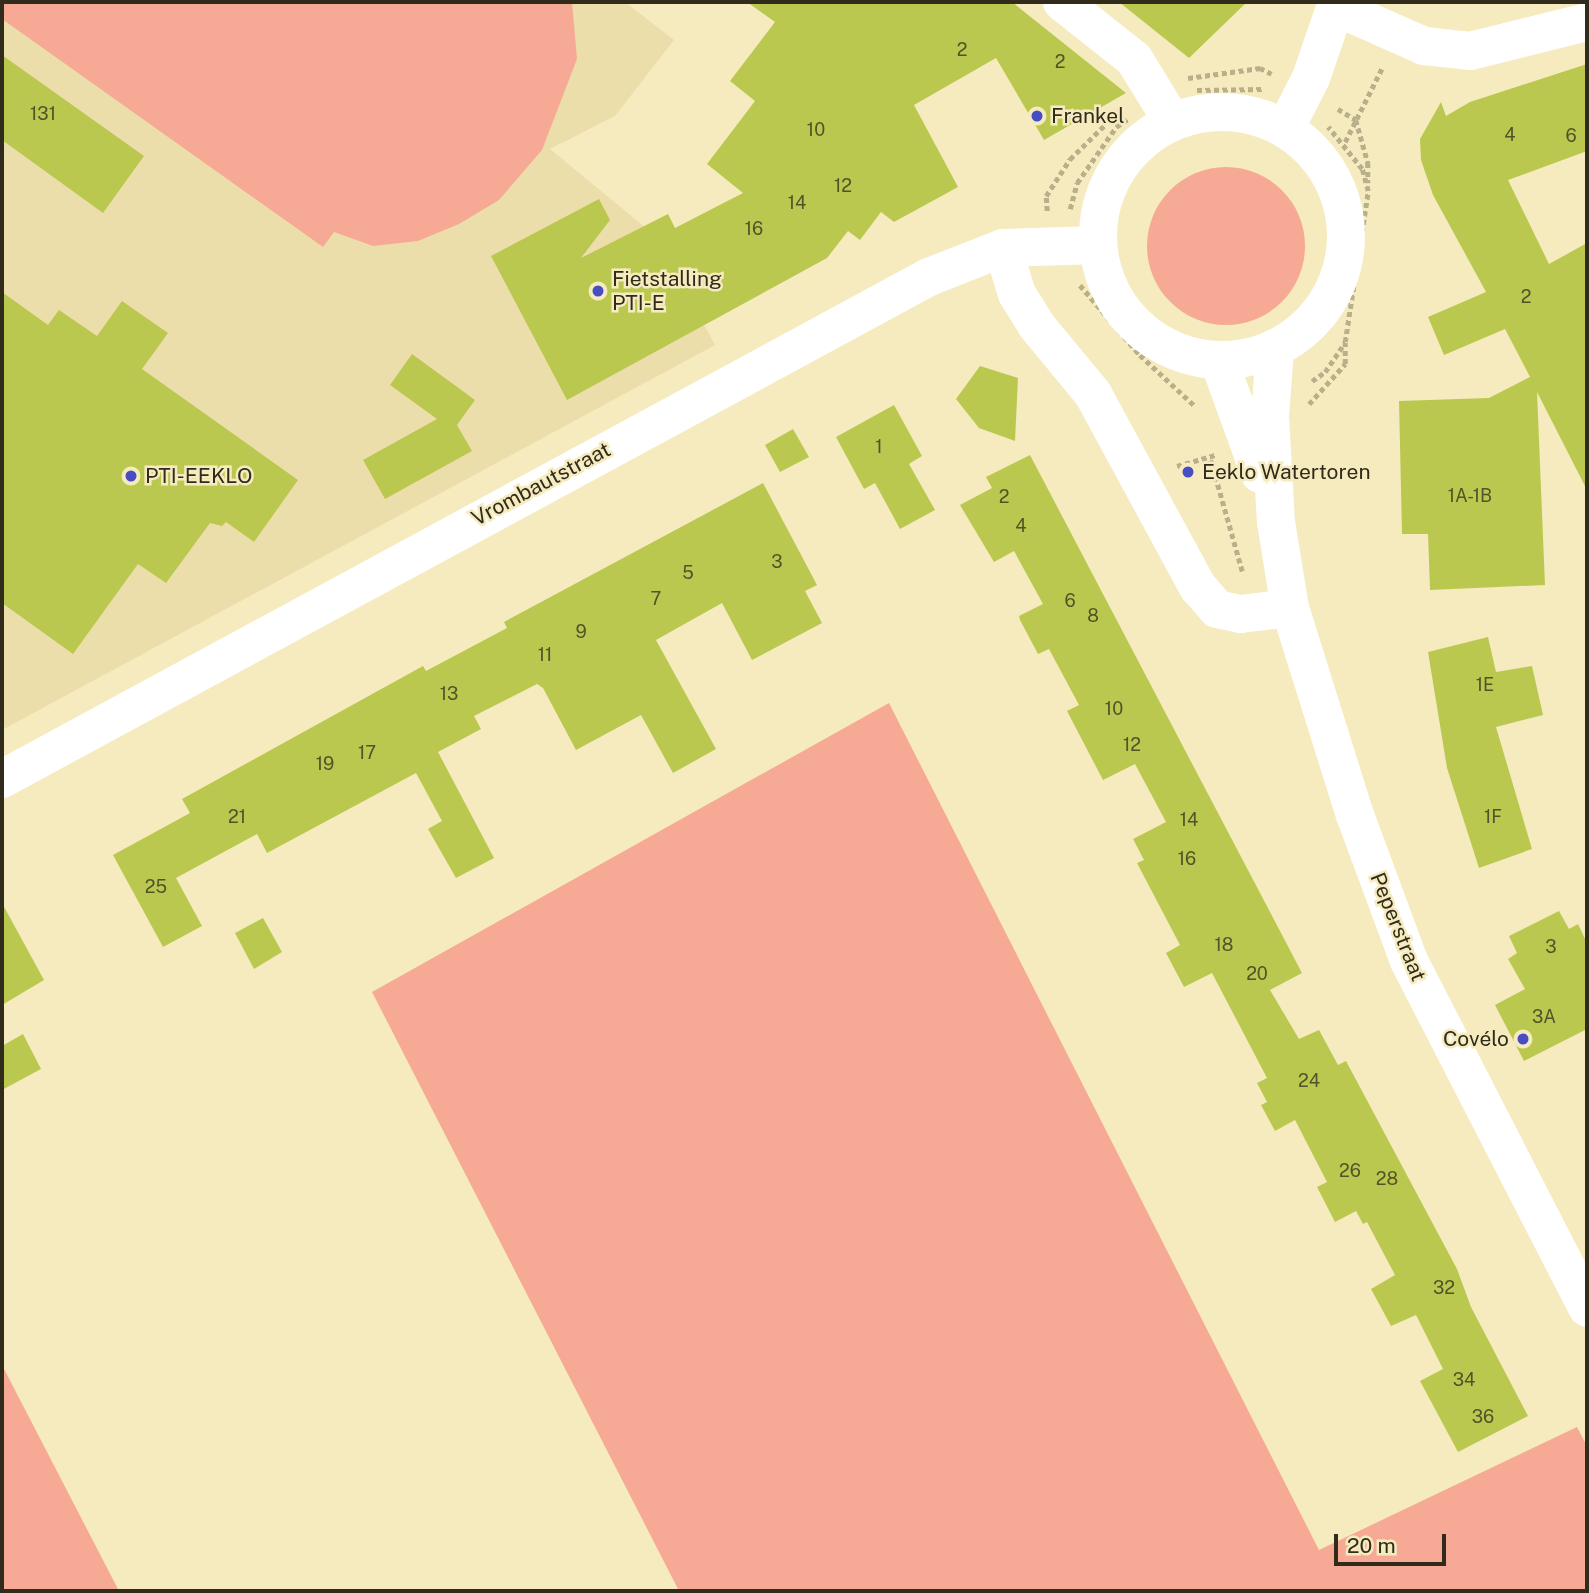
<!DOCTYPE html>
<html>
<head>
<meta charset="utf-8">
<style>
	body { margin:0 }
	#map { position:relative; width:1589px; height:1593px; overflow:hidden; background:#f6ebbf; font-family:"Public Sans",sans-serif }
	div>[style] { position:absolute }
	.built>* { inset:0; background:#ecdeab }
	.green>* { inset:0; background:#f6aa96 }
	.round { border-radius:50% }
	.building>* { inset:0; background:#bbc850 }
	.path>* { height:4.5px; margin-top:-2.25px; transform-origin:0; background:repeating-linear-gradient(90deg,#b8af8b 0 5px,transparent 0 8.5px) }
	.minor>* { height:38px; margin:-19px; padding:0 19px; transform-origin:19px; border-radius:19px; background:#fff }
	.major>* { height:38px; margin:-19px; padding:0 19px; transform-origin:19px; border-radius:19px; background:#fff }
	.major>.ring { margin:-19px; padding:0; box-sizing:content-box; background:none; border:38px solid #fff; border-radius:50% }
	.dots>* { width:19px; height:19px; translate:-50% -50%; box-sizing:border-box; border:4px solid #f6ebbf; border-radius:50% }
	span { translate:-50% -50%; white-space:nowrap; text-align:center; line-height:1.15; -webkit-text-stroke:5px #f6ebbf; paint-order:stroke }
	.number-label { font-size:18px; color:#535228 }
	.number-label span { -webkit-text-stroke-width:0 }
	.poi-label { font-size:21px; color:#302b1a }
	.left { translate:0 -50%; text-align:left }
	.right { translate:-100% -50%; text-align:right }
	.street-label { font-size:21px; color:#302b1a }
	.frame { position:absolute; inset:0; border:4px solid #302b1a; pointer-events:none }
	.scale { position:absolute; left:1334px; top:1534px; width:112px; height:32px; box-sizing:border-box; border:4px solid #302b1a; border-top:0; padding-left:9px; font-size:21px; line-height:24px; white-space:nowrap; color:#302b1a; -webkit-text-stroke:5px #f6ebbf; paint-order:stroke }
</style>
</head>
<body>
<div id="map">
	<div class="built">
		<div style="clip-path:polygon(2px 2px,625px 2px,674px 40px,615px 116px,550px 149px,657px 237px,715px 345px,2px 730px)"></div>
	</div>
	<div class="green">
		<div style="clip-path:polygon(2px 2px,572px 2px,577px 59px,542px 150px,499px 200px,459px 224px,418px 241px,373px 246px,334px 232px,323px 247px,2px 19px)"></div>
		<div class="round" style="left:1147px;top:167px;width:158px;height:158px"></div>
		<div style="clip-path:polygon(889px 703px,1319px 1550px,1577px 1427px,1587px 1446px,1587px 1591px,679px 1591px,372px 992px)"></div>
		<div style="clip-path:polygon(2px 1365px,119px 1591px,2px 1591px)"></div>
	</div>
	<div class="building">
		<div style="clip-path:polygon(747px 2px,1012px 2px,1126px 93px,1044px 140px,996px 58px,914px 105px,958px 187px,894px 222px,881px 212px,860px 240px,848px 231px,827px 258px,567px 400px,491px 256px,599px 199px,610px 220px,581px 258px,668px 214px,675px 228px,743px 193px,707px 164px,755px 101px,730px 81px,775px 22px)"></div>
		<div style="clip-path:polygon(1119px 2px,1247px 2px,1189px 58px)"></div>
		<div style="clip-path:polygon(2px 55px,144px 156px,103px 213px,2px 140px)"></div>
		<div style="clip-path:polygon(1587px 64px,1587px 151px,1508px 180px,1549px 264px,1587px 243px,1587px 490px,1537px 392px,1545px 585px,1430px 590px,1428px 534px,1402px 534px,1399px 401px,1489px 398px,1530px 377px,1505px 329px,1444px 355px,1428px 317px,1486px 292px,1433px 195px,1421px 160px,1420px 139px,1441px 102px,1446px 116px,1470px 102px)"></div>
		<div style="clip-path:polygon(2px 292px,48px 325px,59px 310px,97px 336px,122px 301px,168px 333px,142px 369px,298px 480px,254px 542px,226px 522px,222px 526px,210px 523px,166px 583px,138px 564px,73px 654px,2px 603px)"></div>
		<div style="clip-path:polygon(412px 354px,475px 400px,457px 425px,472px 451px,385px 499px,363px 460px,437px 419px,390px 385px)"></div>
		<div style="clip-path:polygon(980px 366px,1018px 378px,1015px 441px,979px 428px,956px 399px)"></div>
		<div style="clip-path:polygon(894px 405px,922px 456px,909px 464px,935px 510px,900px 529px,875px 483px,864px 489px,836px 437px)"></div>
		<div style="clip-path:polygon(793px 429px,809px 457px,780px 472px,765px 445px)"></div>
		<div style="clip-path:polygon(1030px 455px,1302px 973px,1270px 990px,1299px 1039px,1319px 1030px,1338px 1065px,1346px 1061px,1457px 1269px,1471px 1307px,1528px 1416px,1458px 1452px,1420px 1381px,1443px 1369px,1416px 1315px,1391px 1326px,1371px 1289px,1395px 1275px,1367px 1222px,1363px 1224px,1356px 1211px,1335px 1222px,1317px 1187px,1327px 1182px,1295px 1120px,1275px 1131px,1261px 1105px,1267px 1102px,1257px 1083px,1267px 1078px,1212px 973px,1184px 987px,1166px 953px,1180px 945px,1137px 863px,1144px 860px,1133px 839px,1166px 822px,1135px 764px,1103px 780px,1067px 711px,1079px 705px,1049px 649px,1038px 654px,1020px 620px,1019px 616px,1043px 604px,1014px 551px,994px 562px,960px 505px,992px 488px,986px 477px)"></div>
		<div style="clip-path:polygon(763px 483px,817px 585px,805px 591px,822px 623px,752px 660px,722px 603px,656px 640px,716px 749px,673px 773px,641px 715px,576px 750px,543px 688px,537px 684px,474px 716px,481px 729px,438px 752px,494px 858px,456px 878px,428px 829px,442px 821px,416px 773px,267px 853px,257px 834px,176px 878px,202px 926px,163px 947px,113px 855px,190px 813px,182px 799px,423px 666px,426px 671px,507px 628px,504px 622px)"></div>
		<div style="clip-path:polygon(1488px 637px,1496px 672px,1532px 666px,1543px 715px,1496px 727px,1532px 849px,1479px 868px,1447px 768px,1428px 652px)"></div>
		<div style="clip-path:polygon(2px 903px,44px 980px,2px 1005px)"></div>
		<div style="clip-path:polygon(1559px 911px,1569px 929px,1578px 924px,1587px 943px,1587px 1029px,1524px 1061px,1495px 1005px,1525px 989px,1508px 959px,1517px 953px,1509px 936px)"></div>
		<div style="clip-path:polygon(263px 918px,282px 952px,254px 969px,235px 933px)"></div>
		<div style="clip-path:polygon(23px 1034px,41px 1069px,2px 1090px,2px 1046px)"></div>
	</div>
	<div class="path">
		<div style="left:1188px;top:78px;width:73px;rotate:-7.9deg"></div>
		<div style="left:1260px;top:68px;width:13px;rotate:27deg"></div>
		<div style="left:1197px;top:90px;width:67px;rotate:-0.9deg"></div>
		<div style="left:1338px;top:109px;width:21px;rotate:31deg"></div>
		<div style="left:1356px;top:120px;width:45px;rotate:74.4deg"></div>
		<div style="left:1368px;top:163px;width:20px;rotate:90deg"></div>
		<div style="left:1345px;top:142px;width:83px;rotate:-63.4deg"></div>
		<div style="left:1070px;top:209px;width:27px;rotate:-75deg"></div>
		<div style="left:1077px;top:183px;width:68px;rotate:-55.1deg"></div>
		<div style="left:1116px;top:127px;width:14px;rotate:-34deg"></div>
		<div style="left:1047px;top:211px;width:15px;rotate:-94deg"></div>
		<div style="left:1046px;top:196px;width:44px;rotate:-57deg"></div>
		<div style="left:1070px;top:159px;width:71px;rotate:-44.4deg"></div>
		<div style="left:1080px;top:285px;width:92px;rotate:49.4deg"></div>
		<div style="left:1140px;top:355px;width:74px;rotate:42.8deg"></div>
		<div style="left:1312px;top:381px;width:16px;rotate:-35deg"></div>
		<div style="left:1325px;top:372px;width:36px;rotate:-56deg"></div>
		<div style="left:1345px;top:342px;width:153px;rotate:-81.3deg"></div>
		<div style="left:1368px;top:191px;width:23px;rotate:-105deg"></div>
		<div style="left:1362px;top:169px;width:54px;rotate:-129deg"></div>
		<div style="left:1309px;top:404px;width:54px;rotate:-48deg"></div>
		<div style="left:1345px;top:364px;width:21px;rotate:-90deg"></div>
		<div style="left:1211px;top:460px;width:117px;rotate:74.2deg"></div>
		<div style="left:1177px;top:466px;width:40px;rotate:-16deg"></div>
	</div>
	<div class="minor">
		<div style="left:1062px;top:2px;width:92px;rotate:38.4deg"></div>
		<div style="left:1134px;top:59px;width:73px;rotate:58.5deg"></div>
		<div style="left:1336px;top:7px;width:96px;rotate:23.9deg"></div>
		<div style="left:1424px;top:46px;width:46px;rotate:6.2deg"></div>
		<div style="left:1470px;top:51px;width:121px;rotate:-13.9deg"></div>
		<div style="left:1003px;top:248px;width:48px;rotate:73.1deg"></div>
		<div style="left:1017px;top:294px;width:36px;rotate:58deg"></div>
		<div style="left:1036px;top:325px;width:89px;rotate:50.4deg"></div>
		<div style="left:1093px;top:394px;width:220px;rotate:61.5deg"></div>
		<div style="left:1198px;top:587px;width:29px;rotate:49deg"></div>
		<div style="left:1217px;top:609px;width:24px;rotate:12deg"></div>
		<div style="left:1240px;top:614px;width:50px;rotate:-6.8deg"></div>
		<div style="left:2px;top:779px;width:1054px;rotate:-28.44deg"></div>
		<div style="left:929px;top:277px;width:79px;rotate:-21.4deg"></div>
		<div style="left:1003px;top:248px;width:95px;rotate:-1.8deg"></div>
	</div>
	<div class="major">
		<div class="ring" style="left:1098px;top:112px;width:210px;height:210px"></div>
		<div style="left:1286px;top:127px;width:55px;rotate:-63deg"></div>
		<div style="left:1311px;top:78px;width:80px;rotate:-71.1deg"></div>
		<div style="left:1275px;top:349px;width:67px;rotate:94.3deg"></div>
		<div style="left:1270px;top:416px;width:106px;rotate:86.8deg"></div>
		<div style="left:1276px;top:522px;width:87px;rotate:80.8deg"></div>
		<div style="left:1290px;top:608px;width:217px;rotate:72.6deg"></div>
		<div style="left:1355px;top:815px;width:156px;rotate:69.7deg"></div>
		<div style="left:1409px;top:961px;width:390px;rotate:62.8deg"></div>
		<div style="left:1219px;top:361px;width:120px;rotate:70.1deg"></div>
	</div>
	<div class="dots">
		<div style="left:1037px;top:116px;background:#474ec4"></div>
		<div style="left:598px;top:291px;background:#474ec4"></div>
		<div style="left:1188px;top:472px;background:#474ec4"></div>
		<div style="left:131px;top:476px;background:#474ec4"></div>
		<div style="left:1523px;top:1039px;background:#474ec4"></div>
	</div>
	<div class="number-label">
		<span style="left:962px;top:50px">2</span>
		<span style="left:1060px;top:62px">2</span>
		<span style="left:43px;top:114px">131</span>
		<span style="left:816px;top:130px">10</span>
		<span style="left:1510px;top:135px">4</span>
		<span style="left:1571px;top:136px">6</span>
		<span style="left:843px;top:186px">12</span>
		<span style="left:797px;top:203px">14</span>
		<span style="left:754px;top:229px">16</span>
		<span style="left:1526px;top:297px">2</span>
		<span style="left:879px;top:447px">1</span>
		<span style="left:1470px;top:496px">1A-1B</span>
		<span style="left:1004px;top:497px">2</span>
		<span style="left:1021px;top:526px">4</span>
		<span style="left:777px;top:562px">3</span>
		<span style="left:688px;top:573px">5</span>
		<span style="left:656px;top:599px">7</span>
		<span style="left:1070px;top:601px">6</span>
		<span style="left:1093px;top:616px">8</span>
		<span style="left:581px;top:632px">9</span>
		<span style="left:545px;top:655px">11</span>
		<span style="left:1485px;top:685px">1E</span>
		<span style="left:449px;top:694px">13</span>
		<span style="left:1114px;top:709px">10</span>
		<span style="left:1132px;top:745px">12</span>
		<span style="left:367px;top:753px">17</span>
		<span style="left:325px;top:764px">19</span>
		<span style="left:237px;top:817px">21</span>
		<span style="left:1493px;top:817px">1F</span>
		<span style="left:1189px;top:820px">14</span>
		<span style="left:1187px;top:859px">16</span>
		<span style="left:156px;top:887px">25</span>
		<span style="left:1224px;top:945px">18</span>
		<span style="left:1551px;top:947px">3</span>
		<span style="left:1257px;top:974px">20</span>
		<span style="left:1544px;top:1017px">3A</span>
		<span style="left:1309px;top:1081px">24</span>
		<span style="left:1350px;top:1171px">26</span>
		<span style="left:1387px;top:1179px">28</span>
		<span style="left:1444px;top:1288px">32</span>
		<span style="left:1464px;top:1380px">34</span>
		<span style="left:1483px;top:1417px">36</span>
	</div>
	<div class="poi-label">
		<span class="left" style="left:1051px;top:116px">Frankel</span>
		<span class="left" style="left:612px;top:291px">Fietstalling<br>PTI-E</span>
		<span class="left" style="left:1202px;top:472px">Eeklo Watertoren</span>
		<span class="left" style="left:145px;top:476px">PTI-EEKLO</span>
		<span class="right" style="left:1509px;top:1039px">Covélo</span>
	</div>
	<div class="street-label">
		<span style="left:541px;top:484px;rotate:-28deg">Vrombautstraat</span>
		<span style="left:1398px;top:927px;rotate:68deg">Peperstraat</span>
	</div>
	<div class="frame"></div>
	<div class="scale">20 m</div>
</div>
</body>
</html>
